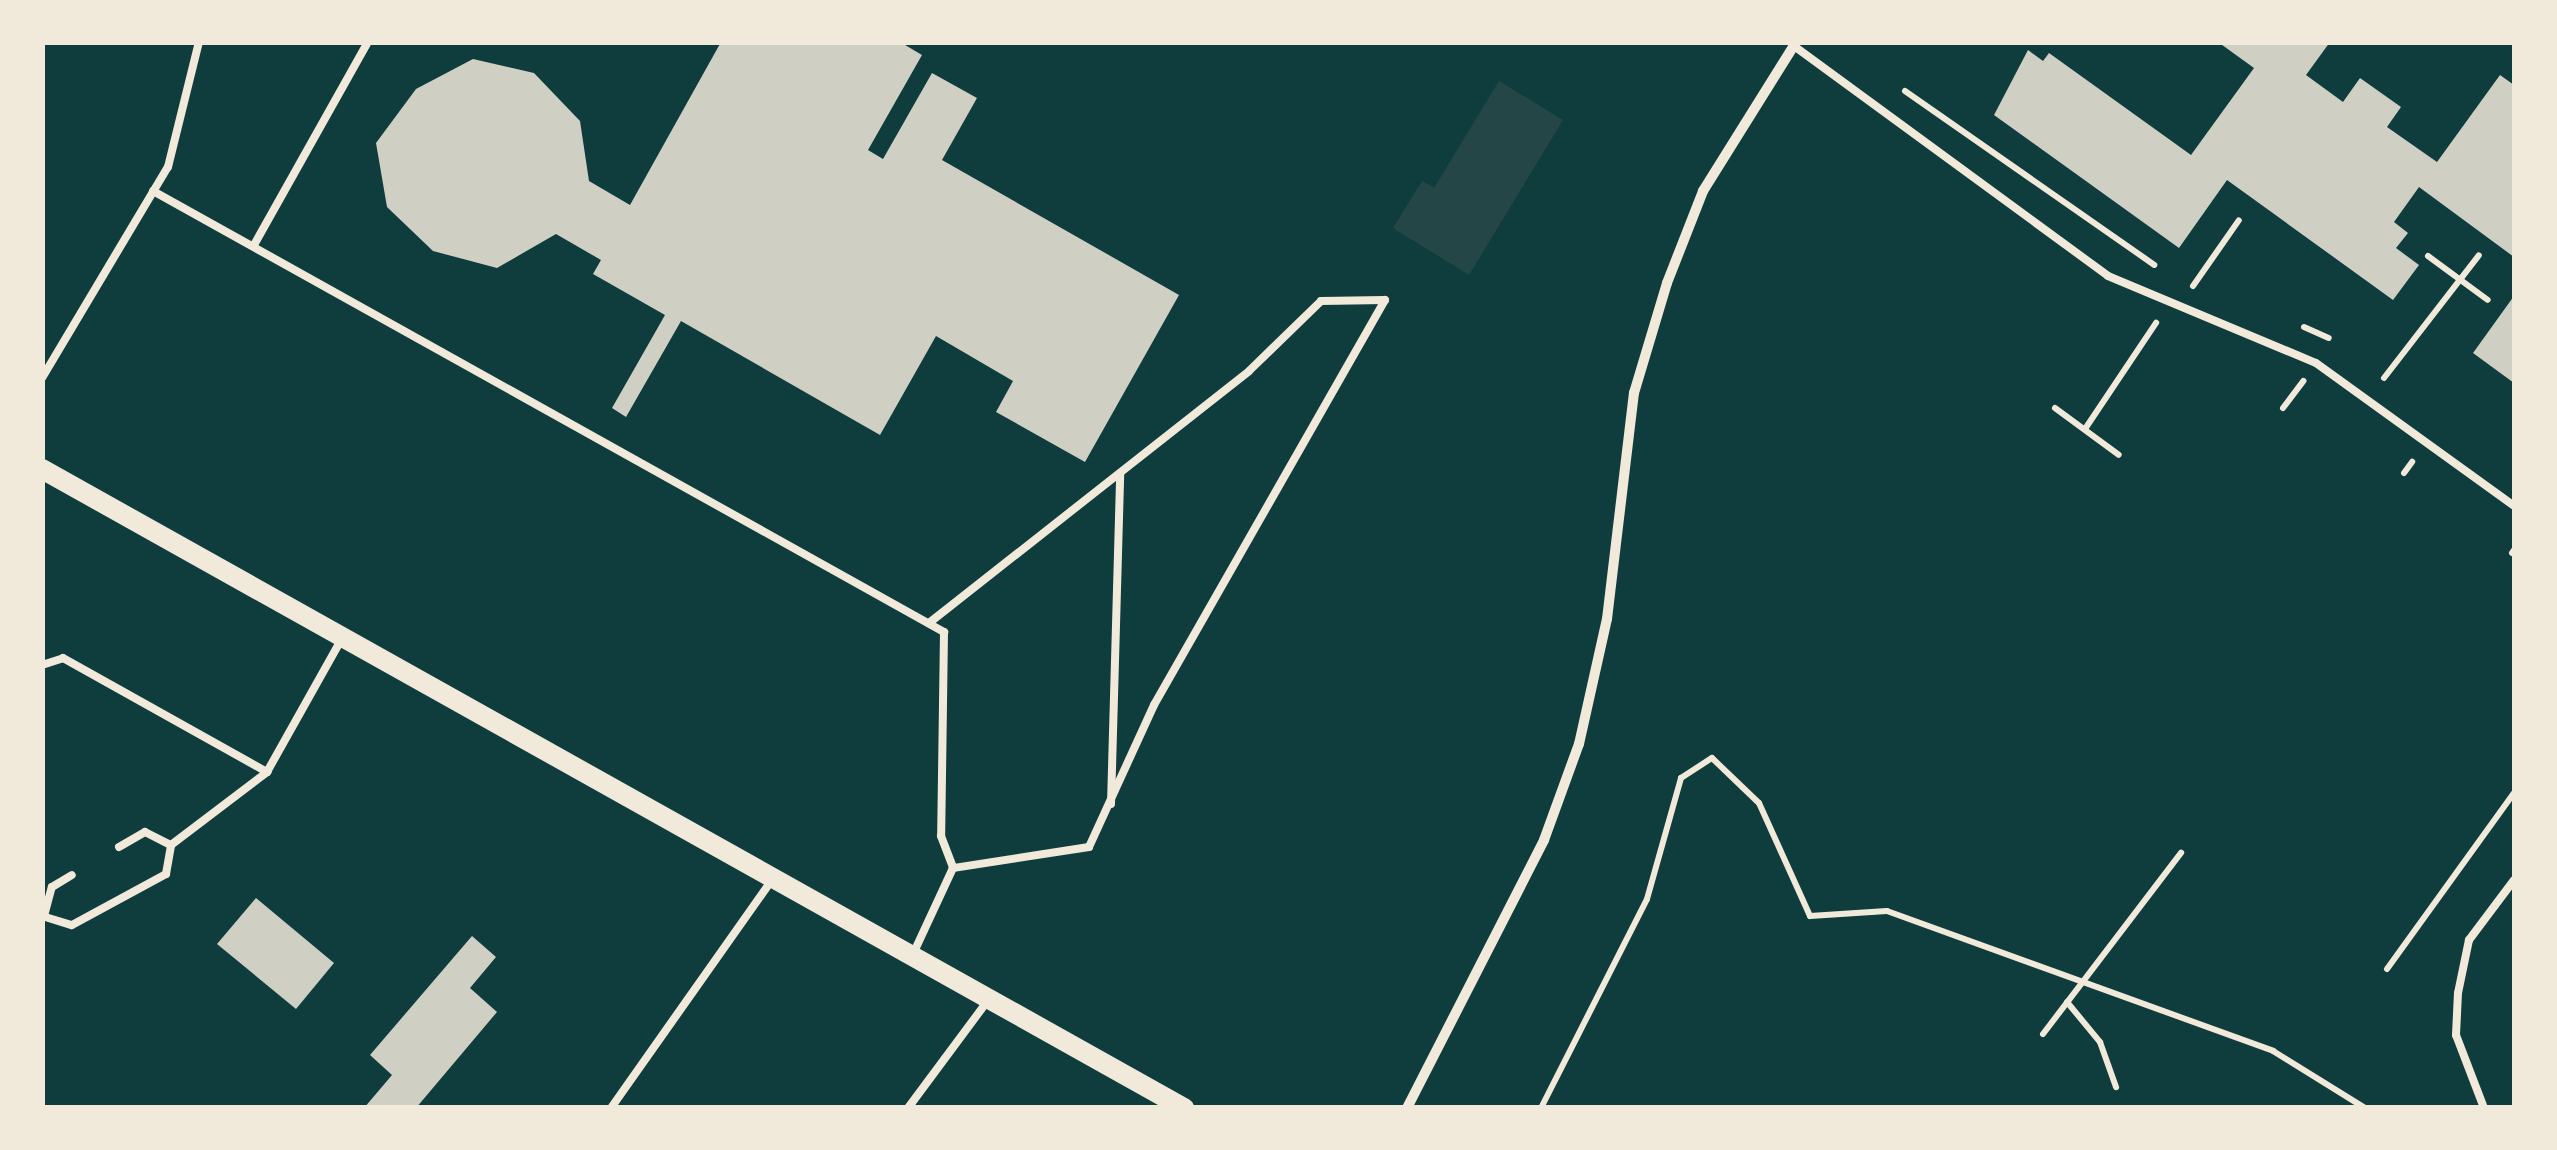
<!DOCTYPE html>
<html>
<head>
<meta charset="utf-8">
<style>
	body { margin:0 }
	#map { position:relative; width:2557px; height:1150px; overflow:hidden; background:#0f3d3e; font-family:Mulish,sans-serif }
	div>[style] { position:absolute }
	.green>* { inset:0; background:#244646 }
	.building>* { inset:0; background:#cfcfc3 }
	.path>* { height:6px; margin:-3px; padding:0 3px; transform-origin:3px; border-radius:3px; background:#f1e9da }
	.service>* { height:8px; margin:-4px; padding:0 4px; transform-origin:4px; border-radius:4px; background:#f1e9da }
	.minor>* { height:10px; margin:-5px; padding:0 5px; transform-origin:5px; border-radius:5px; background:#f1e9da }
	.secondary>* { height:20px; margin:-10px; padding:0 10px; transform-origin:10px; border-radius:10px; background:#f1e9da }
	span { translate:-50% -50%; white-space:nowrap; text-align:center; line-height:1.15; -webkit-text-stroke:10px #f1e9da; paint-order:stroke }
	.frame { position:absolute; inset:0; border:45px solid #f1e9da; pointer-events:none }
</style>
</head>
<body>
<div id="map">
	<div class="green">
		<div style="clip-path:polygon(1499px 81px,1563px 120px,1469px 275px,1393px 228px,1422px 181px,1434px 188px)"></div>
	</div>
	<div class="building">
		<div style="clip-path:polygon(721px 42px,900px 42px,922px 55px,868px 150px,883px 159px,932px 73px,977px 98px,942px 160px,1179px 295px,1085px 462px,996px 412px,1013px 381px,936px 336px,880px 435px,681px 321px,626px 417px,612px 408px,665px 315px,593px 274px,601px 260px,556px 234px,497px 268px,433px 251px,387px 207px,376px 143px,416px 89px,473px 59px,534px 73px,580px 121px,589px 181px,630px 205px)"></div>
		<div style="clip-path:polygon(2218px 42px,2330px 42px,2306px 75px,2343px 102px,2360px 78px,2401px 107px,2387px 127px,2437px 162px,2500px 75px,2514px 85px,2514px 257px,2419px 187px,2394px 222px,2408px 233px,2396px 248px,2419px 265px,2393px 300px,2227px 180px,2179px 248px,1994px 115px,2028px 50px,2043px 61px,2049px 53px,2191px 155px,2254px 68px)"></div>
		<div style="clip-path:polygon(2514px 296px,2514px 383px,2473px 353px)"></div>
		<div style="clip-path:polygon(256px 898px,334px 963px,296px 1009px,217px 944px)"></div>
		<div style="clip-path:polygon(472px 936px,496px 957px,470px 988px,497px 1012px,416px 1108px,364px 1108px,392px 1075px,370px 1055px)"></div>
	</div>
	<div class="path">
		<div style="left:1905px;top:91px;width:304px;rotate:34.9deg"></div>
		<div style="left:2428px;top:256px;width:74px;rotate:36.3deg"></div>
		<div style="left:2193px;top:286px;width:80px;rotate:-55.1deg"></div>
		<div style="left:2304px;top:327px;width:27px;rotate:24deg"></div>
		<div style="left:2384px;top:378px;width:155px;rotate:-52.3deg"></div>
		<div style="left:2055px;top:408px;width:79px;rotate:36.3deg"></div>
		<div style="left:2283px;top:408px;width:34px;rotate:-53deg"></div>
		<div style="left:2085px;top:429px;width:128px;rotate:-56.2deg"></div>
		<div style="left:2404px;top:473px;width:14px;rotate:-54deg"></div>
		<div style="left:2512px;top:553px;width:4px;rotate:-56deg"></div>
		<div style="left:2387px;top:969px;width:217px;rotate:-54.2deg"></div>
		<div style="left:2067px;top:1002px;width:52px;rotate:50.5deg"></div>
		<div style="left:2100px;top:1042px;width:48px;rotate:70.4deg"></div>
		<div style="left:2043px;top:1034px;width:228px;rotate:-52.7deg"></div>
		<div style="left:1541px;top:1108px;width:234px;rotate:-63.1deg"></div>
		<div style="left:1647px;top:899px;width:126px;rotate:-74.3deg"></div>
		<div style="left:1681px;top:778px;width:37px;rotate:-33deg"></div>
		<div style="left:1712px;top:758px;width:65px;rotate:43.8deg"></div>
		<div style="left:1759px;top:803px;width:124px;rotate:65.7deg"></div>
		<div style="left:1810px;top:916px;width:77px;rotate:-3.7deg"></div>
		<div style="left:1887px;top:911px;width:411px;rotate:19.9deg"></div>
		<div style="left:2273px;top:1051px;width:108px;rotate:31.8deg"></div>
	</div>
	<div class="service">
		<div style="left:1794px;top:46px;width:389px;rotate:36.2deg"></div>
		<div style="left:2108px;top:276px;width:225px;rotate:22.7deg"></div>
		<div style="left:2316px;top:363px;width:244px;rotate:35.8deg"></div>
		<div style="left:153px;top:191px;width:906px;rotate:29.14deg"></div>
		<div style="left:944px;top:632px;width:204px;rotate:90.8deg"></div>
		<div style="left:941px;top:836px;width:34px;rotate:69deg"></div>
		<div style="left:953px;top:868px;width:95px;rotate:114.9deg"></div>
		<div style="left:254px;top:245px;width:233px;rotate:-60.7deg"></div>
		<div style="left:42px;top:378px;width:246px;rotate:-59.2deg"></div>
		<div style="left:168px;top:167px;width:129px;rotate:-76.1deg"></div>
		<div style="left:929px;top:623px;width:407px;rotate:-38.2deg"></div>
		<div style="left:1249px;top:371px;width:100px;rotate:-44.2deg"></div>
		<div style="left:1321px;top:301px;width:64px;rotate:-0.9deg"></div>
		<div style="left:1385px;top:300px;width:466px;rotate:119.7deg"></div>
		<div style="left:1154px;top:705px;width:156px;rotate:114.6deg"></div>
		<div style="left:1089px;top:847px;width:138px;rotate:171.2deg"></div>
		<div style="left:42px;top:665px;width:22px;rotate:-18deg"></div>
		<div style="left:63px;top:658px;width:234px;rotate:29.2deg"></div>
		<div style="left:1111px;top:804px;width:331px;rotate:-88.4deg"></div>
		<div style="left:119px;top:847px;width:30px;rotate:-30deg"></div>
		<div style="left:145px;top:832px;width:29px;rotate:27deg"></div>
		<div style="left:42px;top:916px;width:31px;rotate:17deg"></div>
		<div style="left:72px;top:925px;width:107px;rotate:-28.5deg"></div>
		<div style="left:166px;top:874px;width:29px;rotate:-80deg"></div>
		<div style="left:171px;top:845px;width:121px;rotate:-37.2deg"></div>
		<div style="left:267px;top:772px;width:151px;rotate:-60.7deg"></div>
		<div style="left:44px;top:916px;width:30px;rotate:-75deg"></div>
		<div style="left:52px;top:887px;width:23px;rotate:-31deg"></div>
		<div style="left:611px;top:1108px;width:281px;rotate:-54.8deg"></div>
		<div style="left:908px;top:1108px;width:136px;rotate:-53.4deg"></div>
		<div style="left:2484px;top:1108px;width:78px;rotate:-111deg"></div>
		<div style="left:2456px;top:1035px;width:42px;rotate:-87.3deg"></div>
		<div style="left:2458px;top:993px;width:54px;rotate:-78.3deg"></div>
		<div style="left:2469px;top:940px;width:75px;rotate:-53.1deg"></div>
	</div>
	<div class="minor">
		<div style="left:1407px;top:1108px;width:301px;rotate:-62.9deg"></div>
		<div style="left:1544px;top:840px;width:102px;rotate:-70deg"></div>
		<div style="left:1579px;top:744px;width:128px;rotate:-77.4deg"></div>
		<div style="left:1607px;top:619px;width:228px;rotate:-83.2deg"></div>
		<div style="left:1634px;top:393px;width:115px;rotate:-73.3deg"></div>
		<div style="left:1667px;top:283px;width:99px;rotate:-68.6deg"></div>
		<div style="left:1703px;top:191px;width:176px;rotate:-58deg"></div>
	</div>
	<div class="secondary">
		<div style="left:42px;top:469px;width:1309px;rotate:29.23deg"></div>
	</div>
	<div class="frame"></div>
</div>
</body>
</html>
